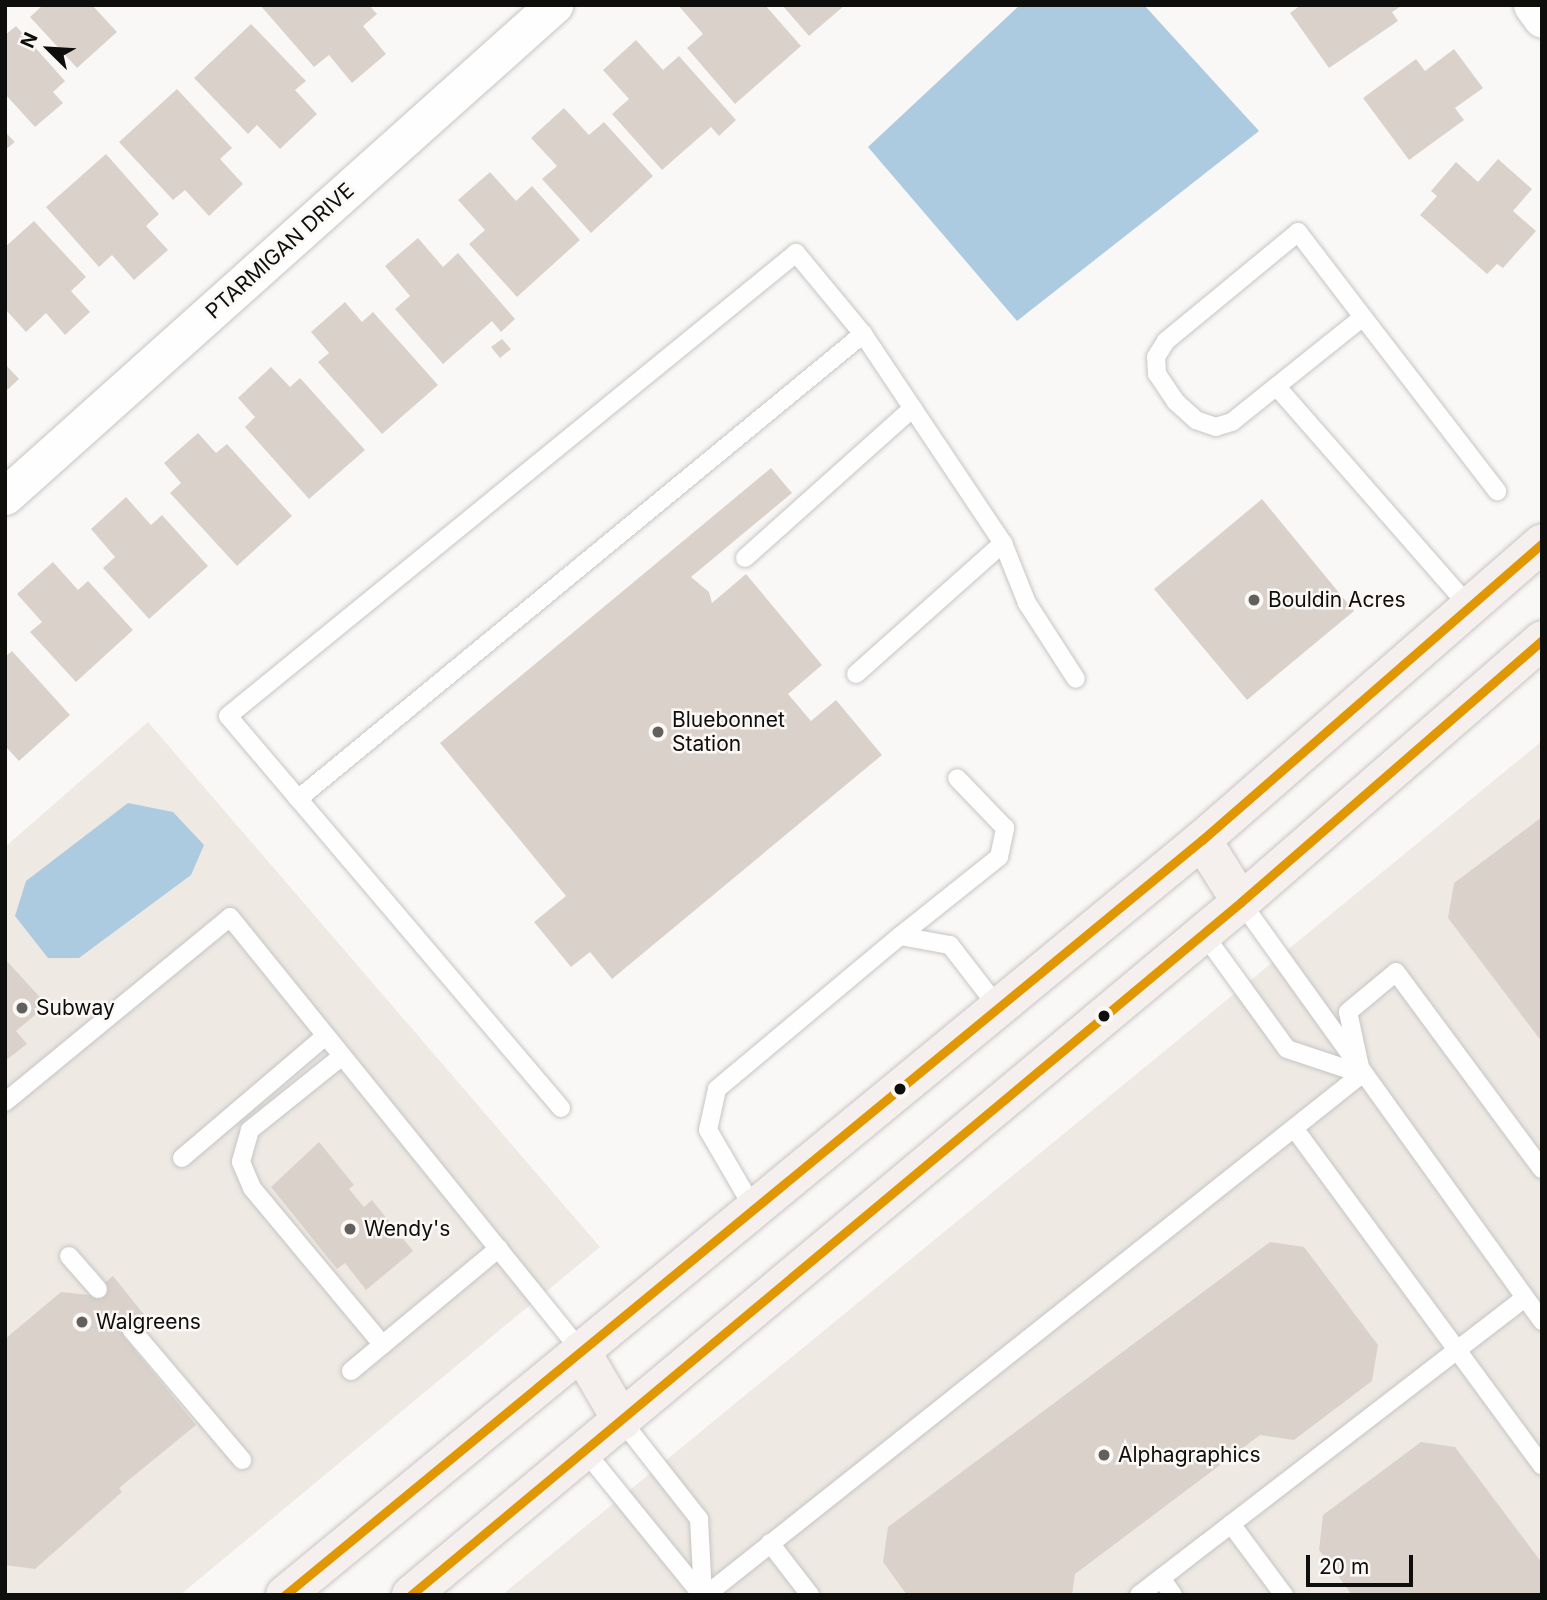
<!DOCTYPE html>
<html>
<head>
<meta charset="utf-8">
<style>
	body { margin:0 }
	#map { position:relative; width:1547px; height:1600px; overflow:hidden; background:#faf8f6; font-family:Inter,sans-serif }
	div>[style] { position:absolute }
	.built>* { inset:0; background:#eee9e3 }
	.water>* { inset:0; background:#accae0 }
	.building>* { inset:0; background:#dad2ca }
	.roads { filter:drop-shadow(0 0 2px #c6c5c4) drop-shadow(0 0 2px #c6c5c4) }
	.lane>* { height:18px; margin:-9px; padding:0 9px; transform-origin:9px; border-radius:9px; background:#fefefe }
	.street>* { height:37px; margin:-18.5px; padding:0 18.5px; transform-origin:18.5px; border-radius:18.5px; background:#fefefe }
	.secondary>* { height:38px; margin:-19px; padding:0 19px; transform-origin:19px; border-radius:19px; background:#f5f0ee }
	.bus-1>* { height:9px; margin:-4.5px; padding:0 4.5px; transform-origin:4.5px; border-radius:4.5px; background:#e09701 }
	.dots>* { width:19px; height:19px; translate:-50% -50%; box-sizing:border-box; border:4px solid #fbf8f5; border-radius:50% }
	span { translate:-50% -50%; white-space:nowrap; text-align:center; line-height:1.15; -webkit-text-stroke:5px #fbf8f5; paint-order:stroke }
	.street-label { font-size:21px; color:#0e0e0d }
	.poi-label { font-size:21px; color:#0e0e0d }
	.left { translate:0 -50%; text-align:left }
	.frame { position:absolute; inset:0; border:7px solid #0e0e0d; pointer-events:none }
	.north { position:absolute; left:14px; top:14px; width:70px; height:70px; -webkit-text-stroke:5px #fbf8f5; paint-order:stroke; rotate:294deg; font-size:19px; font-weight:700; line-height:28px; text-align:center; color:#0e0e0d }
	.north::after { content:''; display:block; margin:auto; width:24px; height:32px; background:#0e0e0d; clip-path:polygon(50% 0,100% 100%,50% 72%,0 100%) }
	.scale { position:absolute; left:1306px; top:1555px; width:107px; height:32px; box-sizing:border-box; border:4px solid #0e0e0d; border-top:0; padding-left:9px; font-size:21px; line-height:24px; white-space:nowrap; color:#0e0e0d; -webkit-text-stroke:5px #fbf8f5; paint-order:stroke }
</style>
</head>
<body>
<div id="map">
	<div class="built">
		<div style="clip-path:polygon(148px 722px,600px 1247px,180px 1595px,5px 1595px,5px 847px)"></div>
		<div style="clip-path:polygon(1542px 741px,1542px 1595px,502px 1595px)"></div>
	</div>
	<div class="water">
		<div style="clip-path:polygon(1020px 5px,1144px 5px,1259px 131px,1017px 321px,868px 147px)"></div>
		<div style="clip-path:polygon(128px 803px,173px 812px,204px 845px,191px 875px,79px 958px,48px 958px,15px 916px,26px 881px)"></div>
	</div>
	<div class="building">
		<div style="clip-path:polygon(43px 5px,92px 5px,117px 32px,77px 68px,30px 17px)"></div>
		<div style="clip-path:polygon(260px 5px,369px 5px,377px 14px,363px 26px,386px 54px,352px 83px,329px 55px,314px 67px)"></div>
		<div style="clip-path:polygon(678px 5px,765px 5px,801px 46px,735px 104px,687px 48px,703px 34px)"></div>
		<div style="clip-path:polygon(782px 5px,845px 5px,809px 36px)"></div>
		<div style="clip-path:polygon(1301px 5px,1403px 5px,1392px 12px,1398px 21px,1329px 68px,1290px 13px)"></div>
		<div style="clip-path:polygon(251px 24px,306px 81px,295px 90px,317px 114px,280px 149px,257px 125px,248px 134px,194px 78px)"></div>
		<div style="clip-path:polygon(16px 26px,65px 81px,53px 92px,63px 103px,35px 127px,5px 94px,5px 35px)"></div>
		<div style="clip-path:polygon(636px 40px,663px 70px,679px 56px,736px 120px,719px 136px,711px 127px,662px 170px,612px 114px,629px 99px,603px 70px)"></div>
		<div style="clip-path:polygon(1454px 49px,1483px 88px,1455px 108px,1464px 120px,1409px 160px,1363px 98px,1416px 59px,1425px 71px)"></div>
		<div style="clip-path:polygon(177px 89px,232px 148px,220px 159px,243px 184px,209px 216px,185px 190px,173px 200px,119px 142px)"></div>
		<div style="clip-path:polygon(564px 108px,589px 135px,604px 122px,653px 176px,591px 233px,542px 179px,557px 166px,531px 138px)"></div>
		<div style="clip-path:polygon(5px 132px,15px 142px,5px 150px)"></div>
		<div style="clip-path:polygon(106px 154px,159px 214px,146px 226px,168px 250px,134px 280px,112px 255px,99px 267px,46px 207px)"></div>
		<div style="clip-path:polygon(1498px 159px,1532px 189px,1513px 211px,1536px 231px,1503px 268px,1497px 264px,1487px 274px,1420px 215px,1437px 196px,1431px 191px,1456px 162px,1478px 182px)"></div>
		<div style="clip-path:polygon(490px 172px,516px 201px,532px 186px,580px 240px,517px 297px,469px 244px,485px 230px,458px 200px)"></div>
		<div style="clip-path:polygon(34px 221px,86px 277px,71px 291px,90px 312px,65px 335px,46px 313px,26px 332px,5px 309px,5px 247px)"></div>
		<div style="clip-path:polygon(418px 238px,443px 267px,458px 253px,515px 319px,501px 332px,492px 321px,443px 364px,395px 309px,410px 296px,385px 266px)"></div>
		<div style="clip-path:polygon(345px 302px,362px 322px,373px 312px,438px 385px,382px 434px,318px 362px,329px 353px,311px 332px)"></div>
		<div style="clip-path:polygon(502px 339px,511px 349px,500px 358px,491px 347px)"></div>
		<div style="clip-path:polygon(5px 364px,19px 379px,5px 392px)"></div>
		<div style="clip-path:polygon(271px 367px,290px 387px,300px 378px,365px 450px,309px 499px,245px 427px,255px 417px,238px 398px)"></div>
		<div style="clip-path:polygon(198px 433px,216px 453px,227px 444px,292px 516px,237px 566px,170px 493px,181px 483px,164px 463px)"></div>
		<div style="clip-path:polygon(771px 468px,792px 493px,691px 577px,709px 592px,712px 603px,746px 574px,822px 665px,788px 694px,811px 721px,836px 700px,882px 755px,612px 979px,590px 952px,571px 967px,534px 922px,566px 896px,440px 743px)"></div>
		<div style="clip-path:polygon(126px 497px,151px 525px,162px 515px,208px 566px,149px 619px,103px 568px,115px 557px,91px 529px)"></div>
		<div style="clip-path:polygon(1262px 499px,1354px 611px,1247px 700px,1154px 589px)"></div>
		<div style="clip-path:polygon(53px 562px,78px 590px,88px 581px,133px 630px,76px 682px,30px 632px,42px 622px,17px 594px)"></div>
		<div style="clip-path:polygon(12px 651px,70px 715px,19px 761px,5px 746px,5px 657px)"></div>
		<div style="clip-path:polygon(1542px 817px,1542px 1042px,1448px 918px,1454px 883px)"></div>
		<div style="clip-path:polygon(5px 959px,47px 1005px,16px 1031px,27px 1044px,5px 1061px)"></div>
		<div style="clip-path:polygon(319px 1142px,354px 1185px,349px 1189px,364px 1207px,372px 1200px,413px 1251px,366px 1290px,345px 1263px,337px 1269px,271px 1187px)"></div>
		<div style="clip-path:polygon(1270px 1242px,1304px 1247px,1378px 1345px,1372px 1381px,1294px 1440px,1260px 1435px,1075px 1574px,1072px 1595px,907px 1595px,883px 1562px,888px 1527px)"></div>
		<div style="clip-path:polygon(113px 1276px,146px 1317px,123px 1336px,196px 1425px,119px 1488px,122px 1492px,35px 1569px,5px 1565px,5px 1339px,61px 1292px,90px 1295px)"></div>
		<div style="clip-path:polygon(1421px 1442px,1455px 1447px,1542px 1563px,1542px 1595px,1352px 1595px,1319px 1550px,1323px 1515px)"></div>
	</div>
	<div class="roads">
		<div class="lane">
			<div style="left:1363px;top:317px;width:168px;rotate:141.3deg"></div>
			<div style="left:1232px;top:422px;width:17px;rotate:163deg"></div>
			<div style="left:1216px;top:427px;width:21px;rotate:-161deg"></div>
			<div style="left:1196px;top:420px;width:27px;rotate:-138deg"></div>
			<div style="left:1176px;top:402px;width:34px;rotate:-124deg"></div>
			<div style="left:1157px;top:374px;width:17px;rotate:-93deg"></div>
			<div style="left:1156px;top:357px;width:19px;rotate:-58deg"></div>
			<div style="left:1166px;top:341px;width:171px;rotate:-39.5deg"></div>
			<div style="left:1298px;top:232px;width:107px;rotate:52.6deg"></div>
			<div style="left:1363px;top:317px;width:220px;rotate:52.4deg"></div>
			<div style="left:1277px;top:387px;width:291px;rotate:48.8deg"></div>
			<div style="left:745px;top:558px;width:225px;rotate:-41.8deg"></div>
			<div style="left:856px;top:674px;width:197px;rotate:-41.7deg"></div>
			<div style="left:298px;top:799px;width:732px;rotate:-39.45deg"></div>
			<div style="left:1241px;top:902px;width:516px;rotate:54.31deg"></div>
			<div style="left:1203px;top:933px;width:143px;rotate:54.1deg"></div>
			<div style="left:1287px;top:1049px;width:79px;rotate:18.4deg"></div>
			<div style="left:900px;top:936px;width:127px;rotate:-38.6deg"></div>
			<div style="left:999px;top:857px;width:30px;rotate:-78deg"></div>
			<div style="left:1005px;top:828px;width:69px;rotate:-133.8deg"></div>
			<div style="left:341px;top:1057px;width:117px;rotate:141.3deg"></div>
			<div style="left:250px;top:1130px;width:33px;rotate:106deg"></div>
			<div style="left:241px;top:1162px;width:28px;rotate:67deg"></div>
			<div style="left:252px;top:1188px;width:204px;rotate:50.2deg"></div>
			<div style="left:1360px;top:1067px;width:56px;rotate:-102.3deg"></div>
			<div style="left:1348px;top:1012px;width:62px;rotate:-39.8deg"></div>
			<div style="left:1396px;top:972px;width:245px;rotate:53.5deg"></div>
			<div style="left:5px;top:1102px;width:291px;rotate:-39.4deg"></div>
			<div style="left:230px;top:917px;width:558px;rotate:51.04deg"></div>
			<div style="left:561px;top:1108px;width:514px;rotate:-130.35deg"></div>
			<div style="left:228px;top:716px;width:733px;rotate:-39.18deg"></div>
			<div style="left:796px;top:253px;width:105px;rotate:50.4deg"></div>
			<div style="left:863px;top:334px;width:252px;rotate:56.2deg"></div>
			<div style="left:1003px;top:543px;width:65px;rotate:68.2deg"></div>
			<div style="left:1027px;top:603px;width:90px;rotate:57.2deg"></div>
			<div style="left:1294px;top:1128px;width:419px;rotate:53.7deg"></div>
			<div style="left:182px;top:1158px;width:187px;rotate:-40.4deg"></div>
			<div style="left:754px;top:1209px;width:91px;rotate:-120.2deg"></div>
			<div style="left:708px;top:1130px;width:42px;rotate:-77.6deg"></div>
			<div style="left:717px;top:1089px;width:239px;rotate:-39.9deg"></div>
			<div style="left:900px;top:936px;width:51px;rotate:10.2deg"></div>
			<div style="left:950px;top:945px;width:78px;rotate:52.3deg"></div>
			<div style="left:69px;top:1256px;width:44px;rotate:48.7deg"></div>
			<div style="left:131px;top:1329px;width:172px;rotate:49.7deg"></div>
			<div style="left:351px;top:1371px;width:192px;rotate:-39.7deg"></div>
			<div style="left:622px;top:1421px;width:125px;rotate:51.8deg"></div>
			<div style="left:699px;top:1519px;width:76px;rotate:87deg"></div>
			<div style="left:584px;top:1450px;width:187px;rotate:50.9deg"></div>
			<div style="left:1231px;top:1524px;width:89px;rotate:53.3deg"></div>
			<div style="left:770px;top:1543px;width:66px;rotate:52.4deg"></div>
			<div style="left:1161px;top:1578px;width:21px;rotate:55deg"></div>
			<div style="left:706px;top:1595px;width:838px;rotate:-38.46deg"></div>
			<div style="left:1139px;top:1595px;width:486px;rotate:-37.6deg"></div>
		</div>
		<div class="street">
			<div style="left:1532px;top:5px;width:17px;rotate:54deg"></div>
			<div style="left:5px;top:496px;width:737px;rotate:-41.81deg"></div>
		</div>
		<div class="secondary">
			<div style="left:1202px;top:840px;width:73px;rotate:57.8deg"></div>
			<div style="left:581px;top:1351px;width:81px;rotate:59.6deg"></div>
			<div style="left:285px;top:1595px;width:1188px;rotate:-39.47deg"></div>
			<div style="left:1202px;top:840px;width:451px;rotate:-41.1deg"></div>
			<div style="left:411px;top:1595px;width:1081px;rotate:-39.86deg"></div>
			<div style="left:1241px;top:902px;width:399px;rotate:-41deg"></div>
		</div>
	</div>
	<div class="bus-1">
		<div style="left:285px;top:1595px;width:1188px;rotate:-39.47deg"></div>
		<div style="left:1202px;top:840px;width:451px;rotate:-41.1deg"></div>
		<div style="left:411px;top:1595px;width:1081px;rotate:-39.86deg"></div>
		<div style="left:1241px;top:902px;width:399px;rotate:-41deg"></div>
	</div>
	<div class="dots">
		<div style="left:1254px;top:600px;background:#61605f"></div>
		<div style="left:658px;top:732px;background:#61605f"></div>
		<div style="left:22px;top:1008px;background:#61605f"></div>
		<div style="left:1104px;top:1016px;background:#0e0e0d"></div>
		<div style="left:900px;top:1089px;background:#0e0e0d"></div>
		<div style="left:350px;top:1229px;background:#61605f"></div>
		<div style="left:82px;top:1322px;background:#61605f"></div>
		<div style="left:1104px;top:1455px;background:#61605f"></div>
	</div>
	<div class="street-label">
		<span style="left:280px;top:251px;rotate:-42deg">PTARMIGAN DRIVE</span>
	</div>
	<div class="poi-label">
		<span class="left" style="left:1268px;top:600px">Bouldin Acres</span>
		<span class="left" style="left:672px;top:732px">Bluebonnet<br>Station</span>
		<span class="left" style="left:36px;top:1008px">Subway</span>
		<span class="left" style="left:364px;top:1229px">Wendy's</span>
		<span class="left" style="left:96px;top:1322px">Walgreens</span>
		<span class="left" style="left:1118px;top:1455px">Alphagraphics</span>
	</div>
	<div class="frame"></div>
	<div class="north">N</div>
	<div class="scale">20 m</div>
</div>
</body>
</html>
